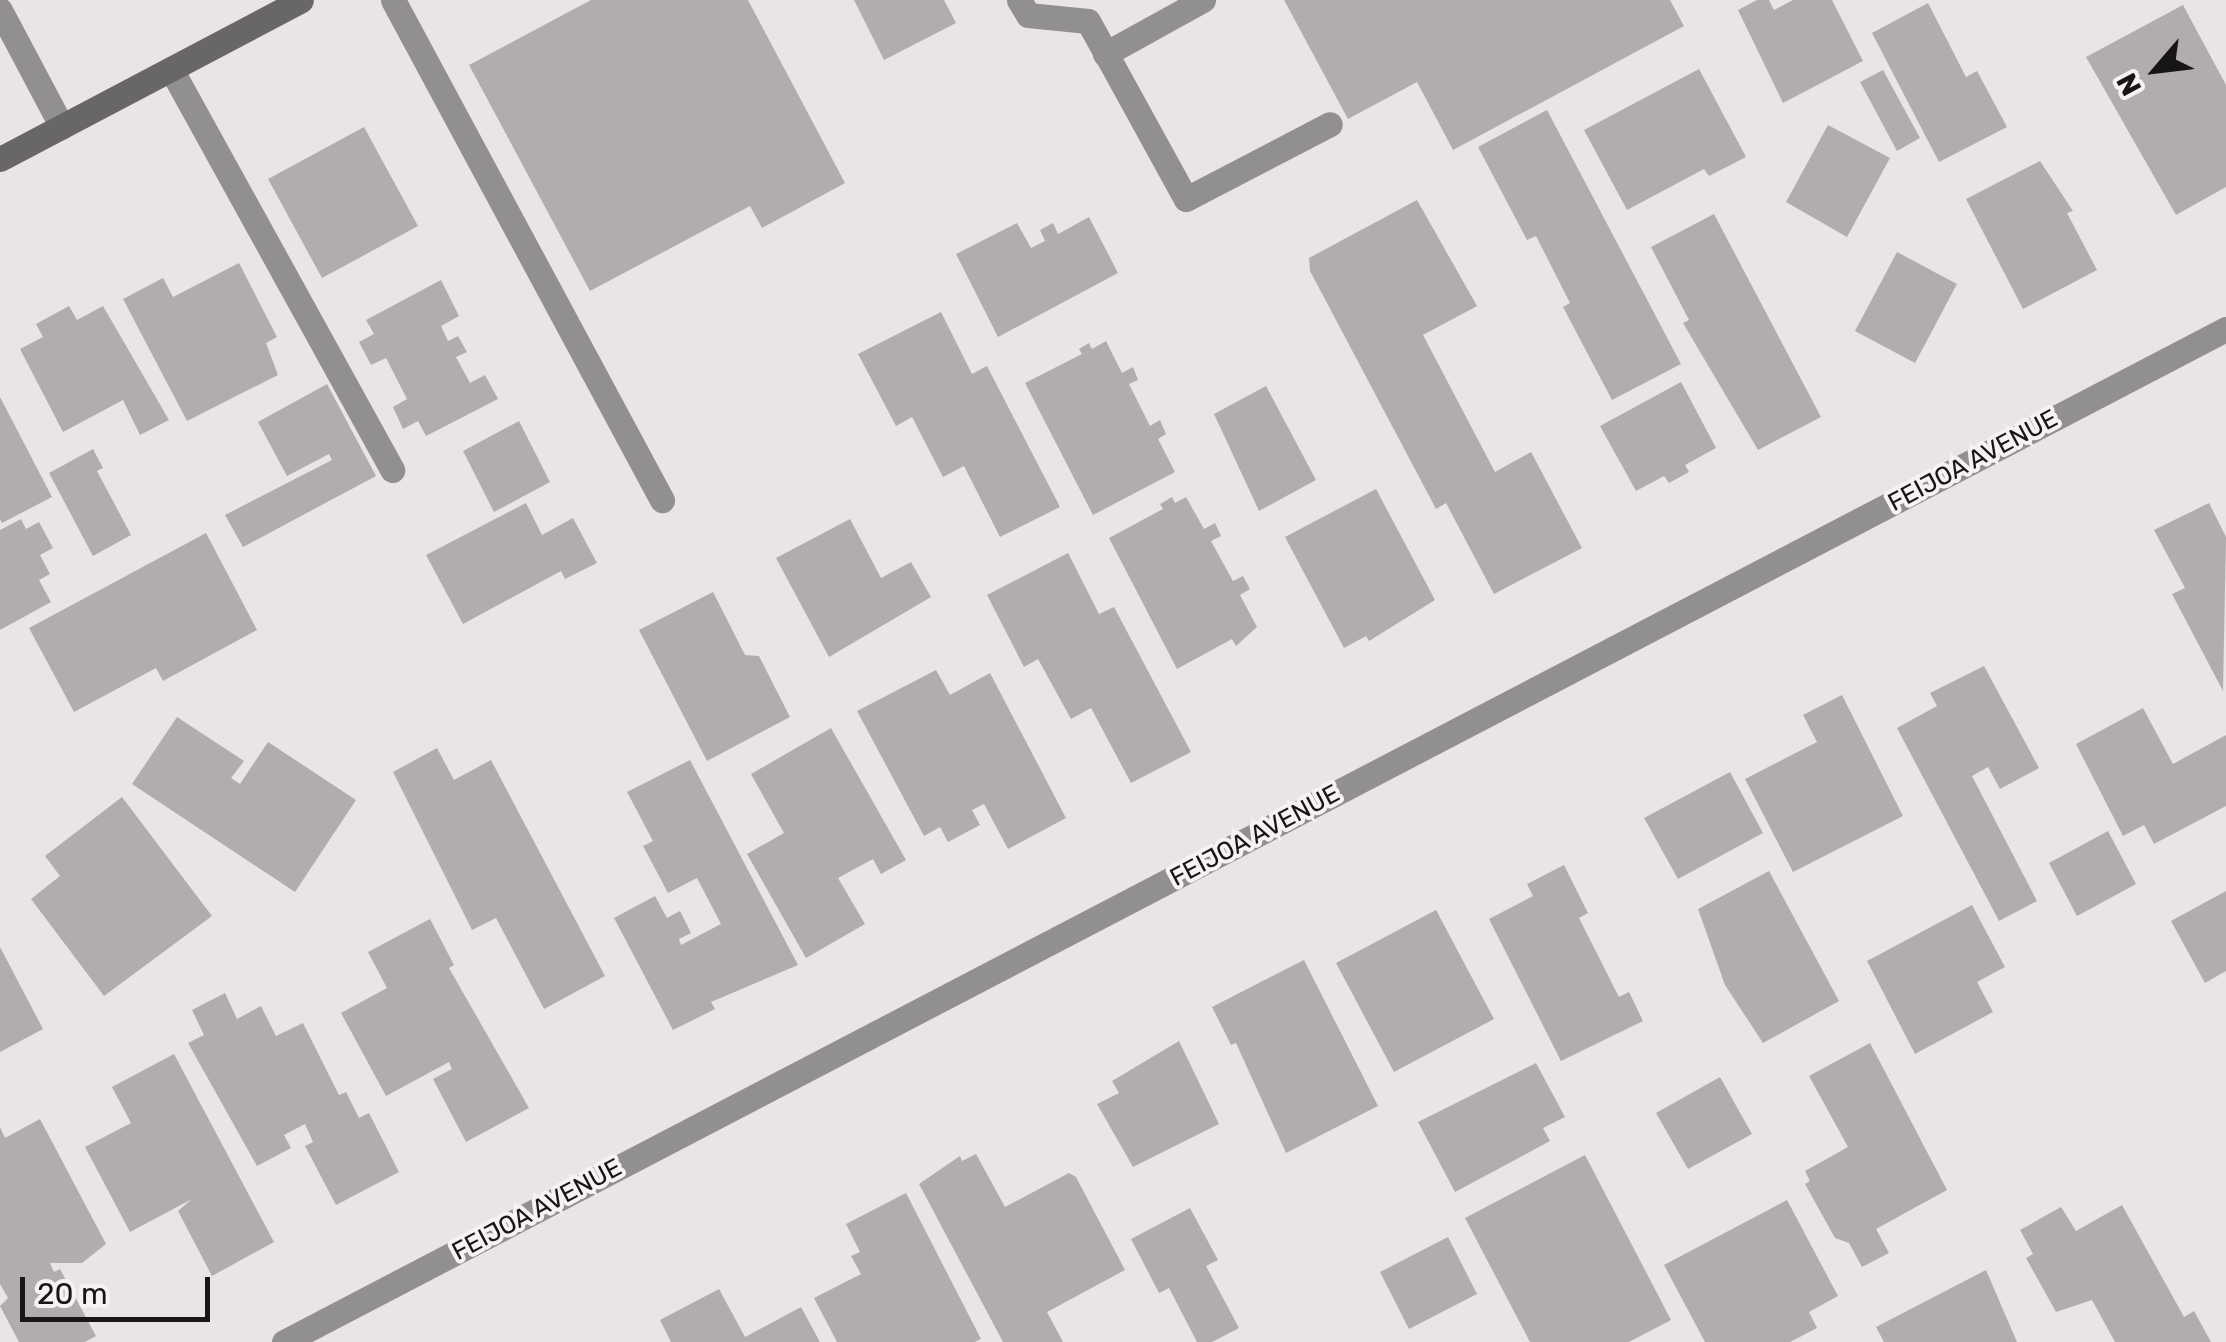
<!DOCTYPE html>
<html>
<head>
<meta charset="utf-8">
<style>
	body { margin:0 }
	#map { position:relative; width:2226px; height:1342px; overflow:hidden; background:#e9e4e7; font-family:Rubik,sans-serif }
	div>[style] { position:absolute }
	.building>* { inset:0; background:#b1adaf }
	.service>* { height:25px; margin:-12.5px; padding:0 12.5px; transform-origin:12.5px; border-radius:12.5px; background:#918f90 }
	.minor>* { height:25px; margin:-12.5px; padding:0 12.5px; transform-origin:12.5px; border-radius:12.5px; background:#918f90 }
	.secondary>* { height:25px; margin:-12.5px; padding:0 12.5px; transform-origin:12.5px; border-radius:12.5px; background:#696668 }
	span { translate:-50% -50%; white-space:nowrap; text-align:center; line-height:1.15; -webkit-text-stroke:8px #f6f2f4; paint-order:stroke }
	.street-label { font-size:25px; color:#171516 }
	.north { position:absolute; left:2106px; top:20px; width:100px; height:100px; -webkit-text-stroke:8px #f6f2f4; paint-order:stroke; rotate:242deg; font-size:28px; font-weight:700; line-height:40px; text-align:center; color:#171516 }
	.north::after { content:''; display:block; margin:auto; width:35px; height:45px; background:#171516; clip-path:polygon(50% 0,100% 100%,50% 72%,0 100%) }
	.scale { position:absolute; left:20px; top:1277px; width:190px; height:45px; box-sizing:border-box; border:5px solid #171516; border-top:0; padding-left:12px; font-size:30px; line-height:35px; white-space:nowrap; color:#171516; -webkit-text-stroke:8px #f6f2f4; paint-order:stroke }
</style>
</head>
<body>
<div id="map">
	<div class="building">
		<div style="clip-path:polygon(591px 0,748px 0,845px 183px,762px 228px,750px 206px,590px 291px,469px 65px)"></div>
		<div style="clip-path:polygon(854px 0,944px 0,956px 23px,884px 60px)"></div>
		<div style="clip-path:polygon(1284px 0,1670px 0,1684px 26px,1453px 150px,1417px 82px,1348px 119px)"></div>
		<div style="clip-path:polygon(1757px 0,1769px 0,1774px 10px,1793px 0,1832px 0,1863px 61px,1783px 103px,1738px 10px)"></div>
		<div style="clip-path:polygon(1928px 3px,1966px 77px,1977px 71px,2007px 127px,1939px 162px,1872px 33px)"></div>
		<div style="clip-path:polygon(2183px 5px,2226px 85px,2226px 187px,2176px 215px,2086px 57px)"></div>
		<div style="clip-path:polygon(1699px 69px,1746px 157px,1709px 176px,1704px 169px,1627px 210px,1584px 130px)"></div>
		<div style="clip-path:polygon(1883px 70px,1920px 138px,1897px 151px,1860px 82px)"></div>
		<div style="clip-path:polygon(1547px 110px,1681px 364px,1612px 400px,1563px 307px,1570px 303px,1536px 236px,1527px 240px,1478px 147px)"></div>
		<div style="clip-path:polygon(1828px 125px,1890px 158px,1847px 237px,1786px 202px)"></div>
		<div style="clip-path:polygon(364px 127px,418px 226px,322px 278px,268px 179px)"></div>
		<div style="clip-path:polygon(2040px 161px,2073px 211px,2067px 213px,2097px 270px,2023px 309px,1966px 199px)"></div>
		<div style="clip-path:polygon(1417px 200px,1477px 306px,1423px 335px,1495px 472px,1531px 452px,1582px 548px,1494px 594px,1446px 503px,1436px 509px,1310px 271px,1309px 258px)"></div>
		<div style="clip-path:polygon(1714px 214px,1821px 417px,1758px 450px,1683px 323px,1689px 320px,1651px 247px)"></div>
		<div style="clip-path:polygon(1089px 217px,1118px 273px,998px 337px,956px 254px,1017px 223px,1031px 248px,1045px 241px,1040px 230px,1053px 223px,1058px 234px)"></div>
		<div style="clip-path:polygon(1897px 252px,1957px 284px,1915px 363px,1855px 331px)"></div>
		<div style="clip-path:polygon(239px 263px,277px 337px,266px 343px,278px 375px,187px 421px,123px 299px,163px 278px,173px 297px)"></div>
		<div style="clip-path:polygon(441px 280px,459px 316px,441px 326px,448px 341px,458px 336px,467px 352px,456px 357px,470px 383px,485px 375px,498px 399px,426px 436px,418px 421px,403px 429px,393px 407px,407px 399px,386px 358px,371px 365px,359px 342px,374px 334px,366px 320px)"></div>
		<div style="clip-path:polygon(69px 306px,77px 320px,103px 306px,169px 420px,140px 435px,123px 400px,63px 432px,20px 349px,43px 337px,36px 324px)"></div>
		<div style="clip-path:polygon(941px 312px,972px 374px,987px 366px,1060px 507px,1000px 537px,964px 466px,943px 477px,912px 417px,896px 426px,858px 354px)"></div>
		<div style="clip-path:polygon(1106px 341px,1122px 373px,1133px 367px,1138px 380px,1129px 384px,1150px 426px,1160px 420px,1166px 434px,1158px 439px,1175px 472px,1093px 515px,1025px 383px,1082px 354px,1079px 349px,1089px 343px,1092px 349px)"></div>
		<div style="clip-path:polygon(1681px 382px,1716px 448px,1685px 465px,1689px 472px,1669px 483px,1664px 476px,1636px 491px,1600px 426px)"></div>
		<div style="clip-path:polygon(327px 384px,376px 476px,243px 547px,225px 515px,332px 460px,329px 454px,287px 476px,258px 422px)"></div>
		<div style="clip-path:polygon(1266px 386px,1316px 480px,1259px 511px,1214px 414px)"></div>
		<div style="clip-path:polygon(0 397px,52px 497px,2px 523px,0 519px)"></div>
		<div style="clip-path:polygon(519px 421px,550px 482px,494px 512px,463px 451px)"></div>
		<div style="clip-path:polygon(93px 449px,103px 468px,97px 471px,131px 535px,93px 556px,49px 473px)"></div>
		<div style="clip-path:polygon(1376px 489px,1435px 600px,1369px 641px,1366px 636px,1344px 648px,1285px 537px)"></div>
		<div style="clip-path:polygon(1172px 497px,1175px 503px,1186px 497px,1204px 529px,1215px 523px,1221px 536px,1211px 541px,1233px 581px,1243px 576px,1250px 589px,1240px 595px,1257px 627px,1236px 646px,1232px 639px,1177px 669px,1109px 538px,1163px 509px,1160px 504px)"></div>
		<div style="clip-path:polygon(526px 503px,542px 535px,573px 518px,597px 563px,565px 579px,561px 571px,463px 624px,426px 555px)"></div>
		<div style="clip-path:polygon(2209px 503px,2226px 537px,2223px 691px,2172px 594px,2185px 588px,2154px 530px)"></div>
		<div style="clip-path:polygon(21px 519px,26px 529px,39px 522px,53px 548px,40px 555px,50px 574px,39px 580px,51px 602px,0 630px,0 530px)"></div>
		<div style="clip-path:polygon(850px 519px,881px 578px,911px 562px,931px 597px,829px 657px,776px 558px)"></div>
		<div style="clip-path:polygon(206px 533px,257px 630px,163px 681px,156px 668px,74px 712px,29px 628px)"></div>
		<div style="clip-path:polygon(1068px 553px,1099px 614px,1114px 607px,1191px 752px,1131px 783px,1091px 708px,1071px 719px,1038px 659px,1024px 667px,987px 595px)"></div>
		<div style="clip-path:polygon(713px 592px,745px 655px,759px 656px,790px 717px,707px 761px,639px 630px)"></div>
		<div style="clip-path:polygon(1984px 666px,2039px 768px,2000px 789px,1988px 767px,1972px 776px,2037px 901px,1999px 921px,1897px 728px,1937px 706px,1930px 693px)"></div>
		<div style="clip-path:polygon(936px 670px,950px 695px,990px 673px,1066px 818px,1008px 849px,984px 804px,972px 810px,980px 825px,948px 842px,940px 827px,924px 836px,857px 711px)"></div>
		<div style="clip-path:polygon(1842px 695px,1903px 816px,1793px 872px,1745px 779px,1817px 742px,1803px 715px)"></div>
		<div style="clip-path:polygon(2143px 708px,2173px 764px,2226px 735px,2226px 806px,2154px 844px,2144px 825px,2123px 836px,2076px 744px)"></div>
		<div style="clip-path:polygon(177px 717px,244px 761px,231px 778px,240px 784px,268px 742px,356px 800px,295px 892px,132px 784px)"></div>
		<div style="clip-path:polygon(831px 728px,906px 860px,881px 874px,873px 859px,838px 878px,865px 924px,806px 958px,747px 854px,784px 833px,751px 774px)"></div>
		<div style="clip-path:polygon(437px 748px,454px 780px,491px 760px,605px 976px,544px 1009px,496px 918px,472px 930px,393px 772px)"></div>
		<div style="clip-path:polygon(690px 760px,798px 965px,711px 1002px,715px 1009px,673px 1030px,614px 918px,655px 896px,667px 918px,680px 911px,691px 933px,679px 939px,681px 945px,721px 924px,697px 878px,668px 893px,643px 846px,653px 841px,627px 792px)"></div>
		<div style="clip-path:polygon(1730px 772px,1763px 833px,1678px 879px,1644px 818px)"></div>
		<div style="clip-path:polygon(122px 797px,212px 916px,104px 996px,31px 899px,60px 876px,45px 856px)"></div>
		<div style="clip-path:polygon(2108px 831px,2136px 884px,2077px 916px,2049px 863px)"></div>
		<div style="clip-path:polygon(1564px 865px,1588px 913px,1579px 918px,1619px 997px,1629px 992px,1643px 1021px,1561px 1061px,1489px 919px,1533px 896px,1527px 884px)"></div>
		<div style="clip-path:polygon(1769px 871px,1839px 1001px,1763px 1043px,1725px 985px,1698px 909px)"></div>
		<div style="clip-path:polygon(2226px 891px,2226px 971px,2205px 983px,2171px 921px)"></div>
		<div style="clip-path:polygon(1972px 905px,2005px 967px,1977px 982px,1993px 1012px,1915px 1054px,1867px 961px)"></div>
		<div style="clip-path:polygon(1436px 910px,1494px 1019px,1394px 1072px,1336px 963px)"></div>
		<div style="clip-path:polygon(430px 919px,454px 965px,449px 968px,529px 1108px,466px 1142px,433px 1079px,452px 1069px,449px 1062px,386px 1096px,341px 1013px,387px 988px,368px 952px)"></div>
		<div style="clip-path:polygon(0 947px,43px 1029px,0 1052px)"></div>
		<div style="clip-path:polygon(1304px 960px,1378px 1106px,1286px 1153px,1236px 1043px,1231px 1045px,1212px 1007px)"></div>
		<div style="clip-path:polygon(225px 993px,237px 1019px,261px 1006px,276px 1036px,303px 1023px,339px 1095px,346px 1092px,359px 1118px,369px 1113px,399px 1172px,336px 1205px,305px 1146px,313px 1142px,305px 1124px,284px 1135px,291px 1148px,257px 1166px,188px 1043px,204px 1035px,192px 1010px)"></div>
		<div style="clip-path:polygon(1179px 1041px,1219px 1124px,1133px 1167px,1097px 1104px,1119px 1093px,1112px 1081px)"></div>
		<div style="clip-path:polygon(1870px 1043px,1947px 1190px,1876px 1229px,1889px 1253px,1862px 1267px,1849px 1243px,1835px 1238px,1805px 1184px,1810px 1181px,1805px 1171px,1848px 1147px,1809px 1076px)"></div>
		<div style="clip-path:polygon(174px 1054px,274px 1242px,212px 1276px,178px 1211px,192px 1199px,130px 1232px,85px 1147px,131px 1123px,112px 1087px)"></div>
		<div style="clip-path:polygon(1536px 1063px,1565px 1117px,1543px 1128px,1550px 1141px,1455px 1192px,1418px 1122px)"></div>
		<div style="clip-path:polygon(1720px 1077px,1752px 1134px,1688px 1169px,1656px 1113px)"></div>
		<div style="clip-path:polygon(40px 1119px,106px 1244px,82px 1263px,50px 1263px,54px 1272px,60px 1269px,96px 1336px,85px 1342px,19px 1342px,0 1306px,8px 1298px,0 1284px,0 1127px,5px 1138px)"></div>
		<div style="clip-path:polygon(976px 1154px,1005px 1207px,1069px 1173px,1076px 1177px,1125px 1270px,1047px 1312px,1063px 1342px,1003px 1342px,919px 1184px,960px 1156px,962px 1161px)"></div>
		<div style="clip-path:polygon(1585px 1155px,1671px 1320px,1629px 1342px,1530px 1342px,1465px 1218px)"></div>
		<div style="clip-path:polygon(906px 1193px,981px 1339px,975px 1342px,837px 1342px,814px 1298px,861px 1274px,851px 1256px,860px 1252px,846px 1224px)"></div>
		<div style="clip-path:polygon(1787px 1200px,1838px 1296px,1809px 1312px,1817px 1328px,1790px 1342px,1705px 1342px,1664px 1265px)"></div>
		<div style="clip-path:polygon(2122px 1205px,2184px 1317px,2194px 1311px,2211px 1342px,2115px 1342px,2092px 1300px,2056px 1312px,2026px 1258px,2033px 1254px,2020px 1230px,2061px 1207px,2076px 1231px)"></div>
		<div style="clip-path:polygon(1190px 1208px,1218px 1260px,1206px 1266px,1239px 1328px,1212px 1342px,1197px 1342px,1169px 1288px,1159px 1293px,1131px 1239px)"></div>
		<div style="clip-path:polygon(1448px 1237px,1477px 1294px,1409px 1329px,1380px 1272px)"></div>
		<div style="clip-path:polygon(1986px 1270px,2017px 1342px,1884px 1342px,1876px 1327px)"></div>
		<div style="clip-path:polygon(719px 1289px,745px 1337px,801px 1307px,820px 1342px,671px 1342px,660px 1320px)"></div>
	</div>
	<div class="service">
		<div style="left:393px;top:0;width:568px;rotate:61.72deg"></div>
		<div style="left:1019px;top:0;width:17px;rotate:59deg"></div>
		<div style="left:1028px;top:15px;width:60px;rotate:5.7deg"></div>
		<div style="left:1088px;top:21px;width:203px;rotate:61.2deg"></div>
		<div style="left:1186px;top:199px;width:162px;rotate:-27.5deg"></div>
		<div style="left:0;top:10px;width:132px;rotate:62.1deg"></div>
		<div style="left:1105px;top:54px;width:112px;rotate:-28.9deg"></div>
		<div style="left:171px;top:69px;width:458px;rotate:61.1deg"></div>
	</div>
	<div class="minor">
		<div style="left:284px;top:1342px;width:2190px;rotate:-27.55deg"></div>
	</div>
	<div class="secondary">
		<div style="left:0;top:159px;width:340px;rotate:-27.8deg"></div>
	</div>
	<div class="street-label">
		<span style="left:1973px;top:461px;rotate:-28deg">FEIJOA AVENUE</span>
		<span style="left:1255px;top:836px;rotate:-28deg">FEIJOA AVENUE</span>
		<span style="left:537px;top:1210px;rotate:-28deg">FEIJOA AVENUE</span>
	</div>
	<div class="north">N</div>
	<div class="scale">20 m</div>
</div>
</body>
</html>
